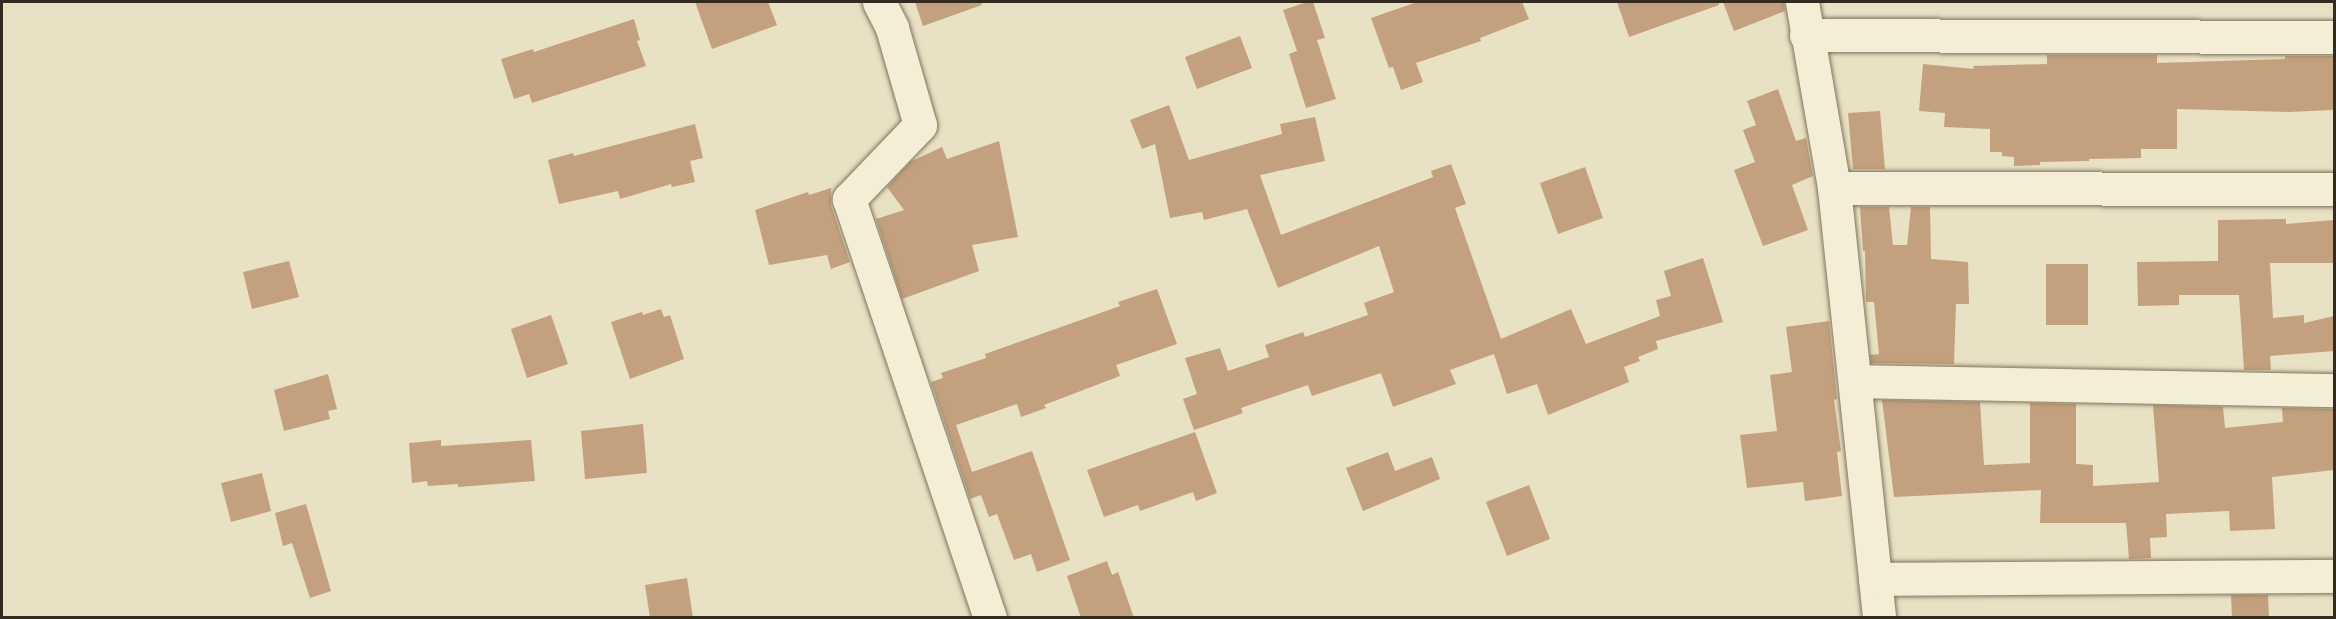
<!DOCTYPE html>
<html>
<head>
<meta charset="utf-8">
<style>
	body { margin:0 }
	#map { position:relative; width:2336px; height:619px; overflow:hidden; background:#e9e1c4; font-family:"PT Serif",serif }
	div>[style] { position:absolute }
	.building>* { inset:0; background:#c3a17e }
	.roads { filter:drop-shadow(0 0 2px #81745d) drop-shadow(0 0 2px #81745d) }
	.minor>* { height:33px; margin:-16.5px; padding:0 16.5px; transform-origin:16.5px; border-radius:16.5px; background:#f5eed7 }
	span { translate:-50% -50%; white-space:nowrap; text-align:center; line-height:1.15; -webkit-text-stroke:4.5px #f1ebd3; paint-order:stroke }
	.frame { position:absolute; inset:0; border:3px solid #332b1f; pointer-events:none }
</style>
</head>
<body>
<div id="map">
	<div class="building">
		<div style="clip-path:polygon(695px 2px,768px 2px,777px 25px,712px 49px)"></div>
		<div style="clip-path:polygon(915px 2px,981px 2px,982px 5px,923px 26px)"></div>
		<div style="clip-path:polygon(1307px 2px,1313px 2px,1325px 38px,1317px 40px,1336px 99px,1306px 108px,1289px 54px,1297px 51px,1283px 10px)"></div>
		<div style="clip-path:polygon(1417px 2px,1522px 2px,1529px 19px,1480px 38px,1481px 41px,1416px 63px,1423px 82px,1401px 90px,1393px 67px,1389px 68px,1371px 18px)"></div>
		<div style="clip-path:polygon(1617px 2px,1719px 2px,1719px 5px,1629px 37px)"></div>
		<div style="clip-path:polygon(1723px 2px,1784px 2px,1785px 11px,1734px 31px)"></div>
		<div style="clip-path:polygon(634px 19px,640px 40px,637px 41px,646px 66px,532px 103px,529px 94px,514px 99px,501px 59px,533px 49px,534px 52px)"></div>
		<div style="clip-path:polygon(1240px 36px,1252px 68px,1197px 89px,1185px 57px)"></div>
		<div style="clip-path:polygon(2047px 55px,2157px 55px,2157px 63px,2285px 59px,2285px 56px,2334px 56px,2334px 110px,2289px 112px,2177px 109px,2177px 149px,2141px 149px,2141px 158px,2089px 159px,2089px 161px,2040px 162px,2040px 165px,2014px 166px,2014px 157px,2002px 156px,2002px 152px,1990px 152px,1990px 129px,1944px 127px,1945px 113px,1919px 111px,1923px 64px,1974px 69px,1973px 66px,2047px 64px)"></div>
		<div style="clip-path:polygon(1778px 89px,1796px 141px,1806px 138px,1813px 176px,1792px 185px,1808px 230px,1763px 246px,1734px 170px,1755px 162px,1743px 130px,1756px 125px,1747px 101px)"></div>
		<div style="clip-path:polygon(1169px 105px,1189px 160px,1282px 134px,1280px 124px,1315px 117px,1325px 161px,1260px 175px,1281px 235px,1433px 177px,1431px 171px,1451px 164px,1466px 204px,1455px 208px,1501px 339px,1571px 309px,1586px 344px,1660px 316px,1656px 300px,1671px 296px,1664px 271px,1703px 258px,1723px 322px,1656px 341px,1658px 349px,1638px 357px,1640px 361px,1624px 367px,1629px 382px,1548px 415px,1537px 384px,1507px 394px,1494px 354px,1450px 370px,1456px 384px,1393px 407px,1381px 373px,1312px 396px,1308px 385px,1241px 408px,1243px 413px,1194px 430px,1183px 399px,1197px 394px,1185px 358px,1220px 348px,1228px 371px,1269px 357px,1265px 345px,1303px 332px,1305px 337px,1368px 315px,1364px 303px,1394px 292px,1379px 246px,1278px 288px,1247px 209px,1204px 220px,1202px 212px,1170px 218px,1155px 144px,1142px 149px,1130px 120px)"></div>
		<div style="clip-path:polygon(1880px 111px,1885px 169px,1853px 169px,1848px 113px)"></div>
		<div style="clip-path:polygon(695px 124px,703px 158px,690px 161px,695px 182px,672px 187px,671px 184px,620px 199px,618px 191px,559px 204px,548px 160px,573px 153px,574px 156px)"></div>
		<div style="clip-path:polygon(999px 141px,1018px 237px,972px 245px,979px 271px,902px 299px,876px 219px,904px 210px,887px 187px,910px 162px,942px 147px,947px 159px)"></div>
		<div style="clip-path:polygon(1585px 167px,1603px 218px,1558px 234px,1540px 183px)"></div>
		<div style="clip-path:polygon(831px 188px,831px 205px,850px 262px,831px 269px,827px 255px,769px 265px,755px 210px,808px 192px,809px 195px)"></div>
		<div style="clip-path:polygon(1860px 207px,1889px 207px,1893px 245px,1907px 245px,1911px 207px,1930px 207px,1931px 259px,1968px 262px,1969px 304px,1956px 304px,1954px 364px,1871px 363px,1870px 355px,1879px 354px,1874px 302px,1866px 302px,1865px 251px,1863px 251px)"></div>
		<div style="clip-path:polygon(2286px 219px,2286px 224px,2334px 220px,2334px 263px,2270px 263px,2273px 318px,2304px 315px,2304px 323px,2334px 316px,2334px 351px,2270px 356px,2271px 370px,2244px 370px,2239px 295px,2179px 295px,2179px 305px,2138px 306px,2137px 262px,2218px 261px,2218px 220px)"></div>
		<div style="clip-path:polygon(289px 261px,299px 297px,252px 309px,243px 272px)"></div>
		<div style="clip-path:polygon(2046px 264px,2088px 264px,2088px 325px,2046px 325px)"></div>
		<div style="clip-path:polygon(1157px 289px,1177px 344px,1116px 365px,1120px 376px,1044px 405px,1046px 408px,1021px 417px,1017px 404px,956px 425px,972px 472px,1032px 451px,1070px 560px,1037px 572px,1031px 554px,1014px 560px,997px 514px,989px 517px,981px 495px,970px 499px,931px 382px,943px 378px,941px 373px,986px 358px,985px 354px,1120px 306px,1118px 302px)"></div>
		<div style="clip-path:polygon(661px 309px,664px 317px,670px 315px,684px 359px,630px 379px,611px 322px,642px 312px,643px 315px)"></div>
		<div style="clip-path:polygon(551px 315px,568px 364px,527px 378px,511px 329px)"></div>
		<div style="clip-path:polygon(1829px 321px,1837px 399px,1834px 400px,1841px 451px,1837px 452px,1842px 496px,1805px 501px,1803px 482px,1747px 488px,1740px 435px,1777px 431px,1770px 375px,1792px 372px,1786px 327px)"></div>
		<div style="clip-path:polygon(328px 374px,337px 409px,328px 411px,330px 419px,284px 431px,274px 390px)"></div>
		<div style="clip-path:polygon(1882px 400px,1980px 402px,1984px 465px,2030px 463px,2030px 403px,2076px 404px,2076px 464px,2093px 465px,2093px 486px,2159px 482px,2153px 405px,2223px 407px,2225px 428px,2283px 422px,2282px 408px,2334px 409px,2334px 470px,2272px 477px,2275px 529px,2230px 531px,2229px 511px,2166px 514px,2167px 537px,2150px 538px,2151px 558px,2129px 559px,2126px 523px,2040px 523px,2041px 490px,1894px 497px)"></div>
		<div style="clip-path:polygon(643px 424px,647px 473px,585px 479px,581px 431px)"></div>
		<div style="clip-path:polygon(1195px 432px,1217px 493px,1196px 501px,1193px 492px,1140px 511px,1138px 505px,1104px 517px,1087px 470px)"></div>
		<div style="clip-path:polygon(441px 440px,441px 446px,531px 440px,535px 481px,458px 487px,458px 484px,428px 486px,427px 481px,412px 483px,409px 443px)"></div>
		<div style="clip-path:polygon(1388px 452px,1395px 471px,1432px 457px,1440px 479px,1363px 511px,1346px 468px)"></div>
		<div style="clip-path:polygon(262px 473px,271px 511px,231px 522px,221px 483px)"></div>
		<div style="clip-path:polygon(1529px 485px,1550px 539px,1507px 556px,1486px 502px)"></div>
		<div style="clip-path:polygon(306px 504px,331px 591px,310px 598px,292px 543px,283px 546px,275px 513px)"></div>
		<div style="clip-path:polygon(1107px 561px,1112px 575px,1118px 572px,1134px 618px,1081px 618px,1067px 576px)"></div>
		<div style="clip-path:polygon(687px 578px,693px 618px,650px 618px,645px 585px)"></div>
		<div style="clip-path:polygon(2231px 595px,2268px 595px,2269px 618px,2232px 618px)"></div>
	</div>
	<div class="roads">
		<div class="minor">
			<div style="left:879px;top:2px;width:29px;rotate:63deg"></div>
			<div style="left:892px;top:28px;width:101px;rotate:73.9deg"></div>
			<div style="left:920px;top:125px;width:103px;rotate:133.8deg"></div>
			<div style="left:849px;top:199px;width:442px;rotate:71.4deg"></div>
			<div style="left:1802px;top:2px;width:189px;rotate:80.2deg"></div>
			<div style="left:1834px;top:188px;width:432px;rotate:84deg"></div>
			<div style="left:1806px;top:35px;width:528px;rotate:0.22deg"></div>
			<div style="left:1834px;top:188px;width:500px;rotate:0.11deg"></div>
			<div style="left:1855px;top:381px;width:479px;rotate:1.1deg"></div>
			<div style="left:1875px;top:579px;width:459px;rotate:-0.4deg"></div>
		</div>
	</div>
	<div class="frame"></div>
</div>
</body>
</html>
